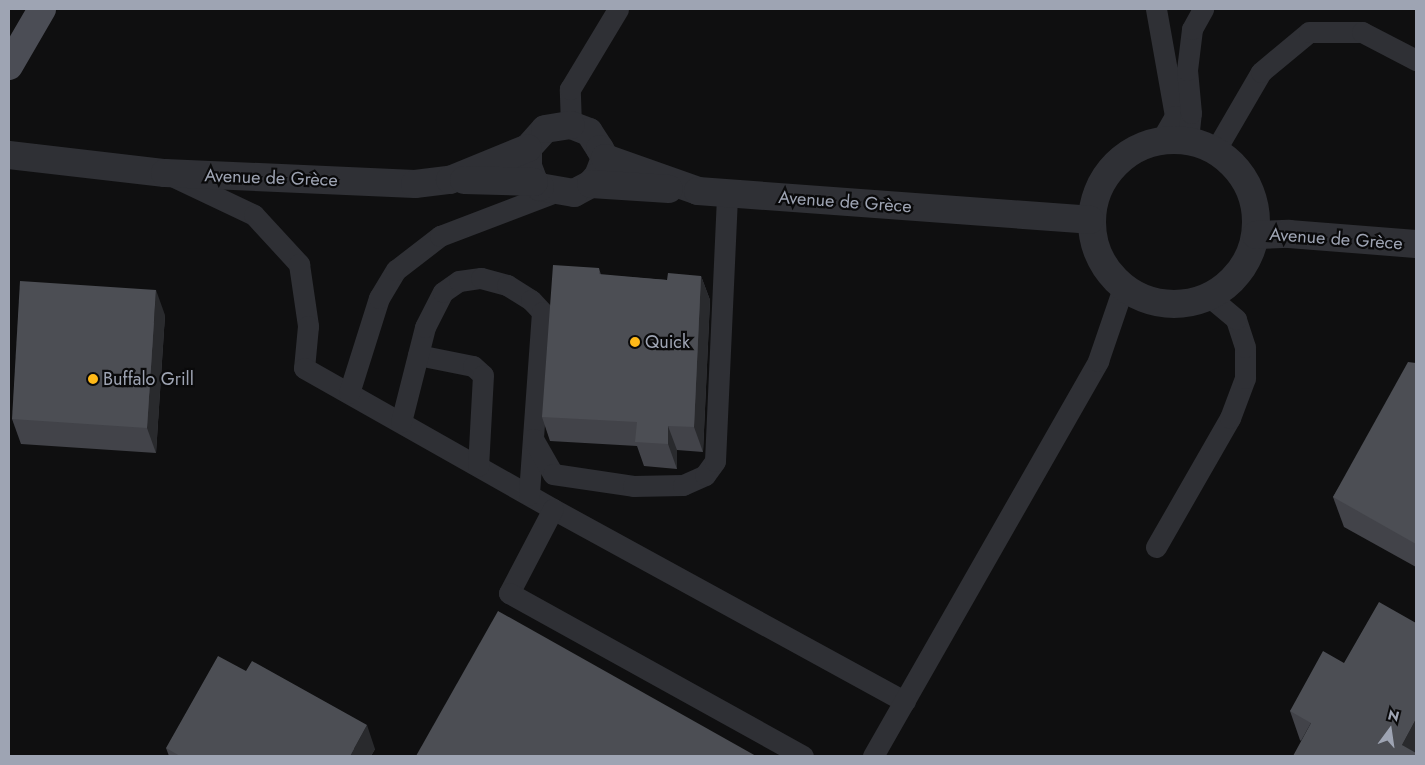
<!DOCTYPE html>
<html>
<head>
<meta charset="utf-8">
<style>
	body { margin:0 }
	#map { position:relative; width:1425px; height:765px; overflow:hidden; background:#0f0f10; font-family:Jost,sans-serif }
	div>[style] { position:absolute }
	.service>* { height:21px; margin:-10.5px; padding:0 10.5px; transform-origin:10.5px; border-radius:10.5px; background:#2f3035 }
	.minor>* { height:28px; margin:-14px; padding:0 14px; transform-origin:14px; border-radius:14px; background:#2f3035 }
	.minor>.ring { margin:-14px; padding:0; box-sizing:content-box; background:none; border:28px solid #2f3035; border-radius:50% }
	.primary>* { height:28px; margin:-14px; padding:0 14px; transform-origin:14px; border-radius:14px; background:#4b4d55 }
	.wall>* { inset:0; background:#424349 }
	.shaded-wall>* { inset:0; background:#292a2d }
	.building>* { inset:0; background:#4c4e54 }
	.dots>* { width:14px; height:14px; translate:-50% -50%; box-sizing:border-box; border:2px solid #0a0a0b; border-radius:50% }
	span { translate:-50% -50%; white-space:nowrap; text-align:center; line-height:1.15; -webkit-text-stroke:4.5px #0a0a0b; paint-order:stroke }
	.street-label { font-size:18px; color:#9ea4b3 }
	.poi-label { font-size:18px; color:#9ea4b3 }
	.left { translate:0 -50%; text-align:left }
	.frame { position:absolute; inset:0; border:10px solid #9ea4b3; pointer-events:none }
	.north { position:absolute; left:1365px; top:705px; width:50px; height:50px; -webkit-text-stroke:4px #0a0a0b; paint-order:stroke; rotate:14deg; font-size:14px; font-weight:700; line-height:20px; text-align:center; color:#9ea4b3 }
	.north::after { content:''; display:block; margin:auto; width:18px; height:22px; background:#9ea4b3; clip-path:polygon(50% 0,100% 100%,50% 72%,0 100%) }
</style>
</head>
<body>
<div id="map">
	<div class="service">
		<div style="left:1156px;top:9px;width:109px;rotate:79.9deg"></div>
		<div style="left:1175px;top:116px;width:28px;rotate:120deg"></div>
		<div style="left:571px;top:125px;width:36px;rotate:-92deg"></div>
		<div style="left:570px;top:89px;width:93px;rotate:-59deg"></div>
		<div style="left:1188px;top:140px;width:27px;rotate:-84deg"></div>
		<div style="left:1191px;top:113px;width:43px;rotate:-95.3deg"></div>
		<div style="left:1187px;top:70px;width:41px;rotate:-83deg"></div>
		<div style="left:1192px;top:29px;width:23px;rotate:-61deg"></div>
		<div style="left:1215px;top:151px;width:91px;rotate:-59.8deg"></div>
		<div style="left:1261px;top:72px;width:62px;rotate:-39.8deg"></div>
		<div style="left:1309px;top:32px;width:53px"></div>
		<div style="left:1362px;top:32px;width:61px;rotate:27.4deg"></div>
		<div style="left:172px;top:176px;width:91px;rotate:25.4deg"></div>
		<div style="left:254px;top:215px;width:67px;rotate:47.4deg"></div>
		<div style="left:299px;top:264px;width:63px;rotate:81.7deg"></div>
		<div style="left:308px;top:326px;width:42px;rotate:95.4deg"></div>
		<div style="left:304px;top:368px;width:286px;rotate:29.5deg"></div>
		<div style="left:553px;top:509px;width:401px;rotate:28.7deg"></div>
		<div style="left:418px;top:355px;width:56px;rotate:11.3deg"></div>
		<div style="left:473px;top:366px;width:13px;rotate:42deg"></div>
		<div style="left:483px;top:375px;width:91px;rotate:93.1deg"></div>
		<div style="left:349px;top:393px;width:100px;rotate:-72.5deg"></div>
		<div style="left:379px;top:298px;width:33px;rotate:-59deg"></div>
		<div style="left:396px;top:270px;width:56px;rotate:-37.7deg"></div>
		<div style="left:440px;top:236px;width:123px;rotate:-20.9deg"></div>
		<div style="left:401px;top:422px;width:98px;rotate:-75.8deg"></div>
		<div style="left:425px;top:327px;width:39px;rotate:-63deg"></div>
		<div style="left:443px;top:292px;width:19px;rotate:-35deg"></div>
		<div style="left:459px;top:281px;width:22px;rotate:-8deg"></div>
		<div style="left:481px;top:278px;width:27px;rotate:15deg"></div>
		<div style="left:507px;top:285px;width:28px;rotate:32deg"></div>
		<div style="left:531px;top:300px;width:16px;rotate:47deg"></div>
		<div style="left:542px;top:312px;width:183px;rotate:94.1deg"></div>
		<div style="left:533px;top:439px;width:40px;rotate:60.3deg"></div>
		<div style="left:553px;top:474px;width:81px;rotate:8.5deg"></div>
		<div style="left:633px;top:486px;width:50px;rotate:-1.1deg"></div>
		<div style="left:683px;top:485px;width:24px;rotate:-24deg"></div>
		<div style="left:705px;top:475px;width:17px;rotate:-54deg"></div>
		<div style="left:715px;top:461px;width:267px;rotate:-87.4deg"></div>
		<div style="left:553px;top:509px;width:95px;rotate:117.6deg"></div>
		<div style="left:509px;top:593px;width:336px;rotate:29deg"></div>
		<div style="left:1156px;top:547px;width:149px;rotate:-60.2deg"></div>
		<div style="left:1230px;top:418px;width:43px;rotate:-69.4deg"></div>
		<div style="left:1245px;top:378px;width:31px;rotate:-90deg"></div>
		<div style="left:1245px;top:347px;width:29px;rotate:-108deg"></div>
		<div style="left:1236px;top:319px;width:34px;rotate:-140deg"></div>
		<div style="left:873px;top:756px;width:455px;rotate:-60.3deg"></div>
		<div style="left:1098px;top:361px;width:77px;rotate:-71.1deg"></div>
	</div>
	<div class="minor">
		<div style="left:571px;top:125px;width:19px;rotate:21deg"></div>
		<div style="left:589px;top:132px;width:20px;rotate:57deg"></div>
		<div style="left:600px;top:149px;width:10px;rotate:61deg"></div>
		<div style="left:605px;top:158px;width:19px;rotate:111deg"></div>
		<div style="left:598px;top:176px;width:11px;rotate:131deg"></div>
		<div style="left:591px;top:184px;width:19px;rotate:152deg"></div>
		<div style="left:574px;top:193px;width:35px;rotate:-170deg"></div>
		<div style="left:540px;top:187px;width:8px;rotate:-140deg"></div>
		<div style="left:534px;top:182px;width:17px;rotate:-111deg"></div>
		<div style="left:528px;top:166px;width:18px;rotate:-90deg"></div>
		<div style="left:528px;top:148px;width:25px;rotate:-48deg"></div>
		<div style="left:545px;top:129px;width:26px;rotate:-9deg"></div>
		<div class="ring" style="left:1092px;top:140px;width:136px;height:136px"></div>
		<div style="left:9px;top:155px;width:157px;rotate:6.6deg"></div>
		<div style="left:165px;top:173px;width:250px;rotate:2.5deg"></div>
		<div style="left:415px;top:184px;width:35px;rotate:-7deg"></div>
		<div style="left:450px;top:180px;width:84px;rotate:-22.3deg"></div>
		<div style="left:605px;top:158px;width:99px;rotate:19.5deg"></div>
		<div style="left:698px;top:191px;width:393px;rotate:4.2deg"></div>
		<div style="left:464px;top:180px;width:70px;rotate:1.6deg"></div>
		<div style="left:591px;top:184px;width:78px;rotate:3.7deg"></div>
		<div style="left:1256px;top:235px;width:33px;rotate:-2deg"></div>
		<div style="left:1289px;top:234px;width:127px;rotate:4.5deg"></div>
	</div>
	<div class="primary">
		<div style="left:9px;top:66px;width:66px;rotate:-59.9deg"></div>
	</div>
	<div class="wall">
		<div style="clip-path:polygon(599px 268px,601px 275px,667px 280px,701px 276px,710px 300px,703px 452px,677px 450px,677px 469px,644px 466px,637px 446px,550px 441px,542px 417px)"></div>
		<div style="clip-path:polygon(165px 315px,156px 453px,21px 444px,12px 419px)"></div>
		<div style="clip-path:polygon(1416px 363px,1416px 567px,1344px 527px,1333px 497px)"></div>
		<div style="clip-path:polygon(1344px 663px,1301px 741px,1300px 740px,1290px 711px)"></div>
		<div style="clip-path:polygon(166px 748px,375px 749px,371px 756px,169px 756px)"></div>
	</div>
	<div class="shaded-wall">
		<div style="clip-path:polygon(701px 276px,710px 300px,703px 452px,694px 427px)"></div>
		<div style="clip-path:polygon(156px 290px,165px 315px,156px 453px,147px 428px)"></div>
		<div style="clip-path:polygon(668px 426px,677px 450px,677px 469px,668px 444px)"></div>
		<div style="clip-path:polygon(1416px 719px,1416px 756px,1406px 756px,1402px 745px)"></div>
		<div style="clip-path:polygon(367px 725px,375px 749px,371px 756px,350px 756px)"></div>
	</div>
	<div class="building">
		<div style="clip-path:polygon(553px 265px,599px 268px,599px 274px,667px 280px,668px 273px,701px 276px,694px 427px,668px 426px,668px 444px,635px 442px,637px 422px,542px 417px)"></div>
		<div style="clip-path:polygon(20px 281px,156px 290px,147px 428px,12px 419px)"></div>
		<div style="clip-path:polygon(1408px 362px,1416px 363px,1416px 544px,1333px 497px)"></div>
		<div style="clip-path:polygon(1379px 602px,1416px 623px,1416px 719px,1402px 745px,1416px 753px,1416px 755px,1415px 756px,1293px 756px,1311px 723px,1290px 711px,1323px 651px,1344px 663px)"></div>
		<div style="clip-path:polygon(498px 611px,756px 756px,416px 756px)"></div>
		<div style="clip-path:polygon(218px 656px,246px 671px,252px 661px,367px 725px,350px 756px,180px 756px,166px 748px)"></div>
	</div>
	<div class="dots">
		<div style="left:635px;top:342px;background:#ffb918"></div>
		<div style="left:93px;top:379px;background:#ffb918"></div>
	</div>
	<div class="street-label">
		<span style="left:271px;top:178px;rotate:2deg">Avenue de Grèce</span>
		<span style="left:845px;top:202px;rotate:4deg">Avenue de Grèce</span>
		<span style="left:1336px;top:239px;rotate:4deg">Avenue de Grèce</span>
	</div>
	<div class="poi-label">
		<span class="left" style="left:645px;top:342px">Quick</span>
		<span class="left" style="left:103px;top:379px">Buffalo Grill</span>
	</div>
	<div class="frame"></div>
	<div class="north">N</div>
</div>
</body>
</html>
